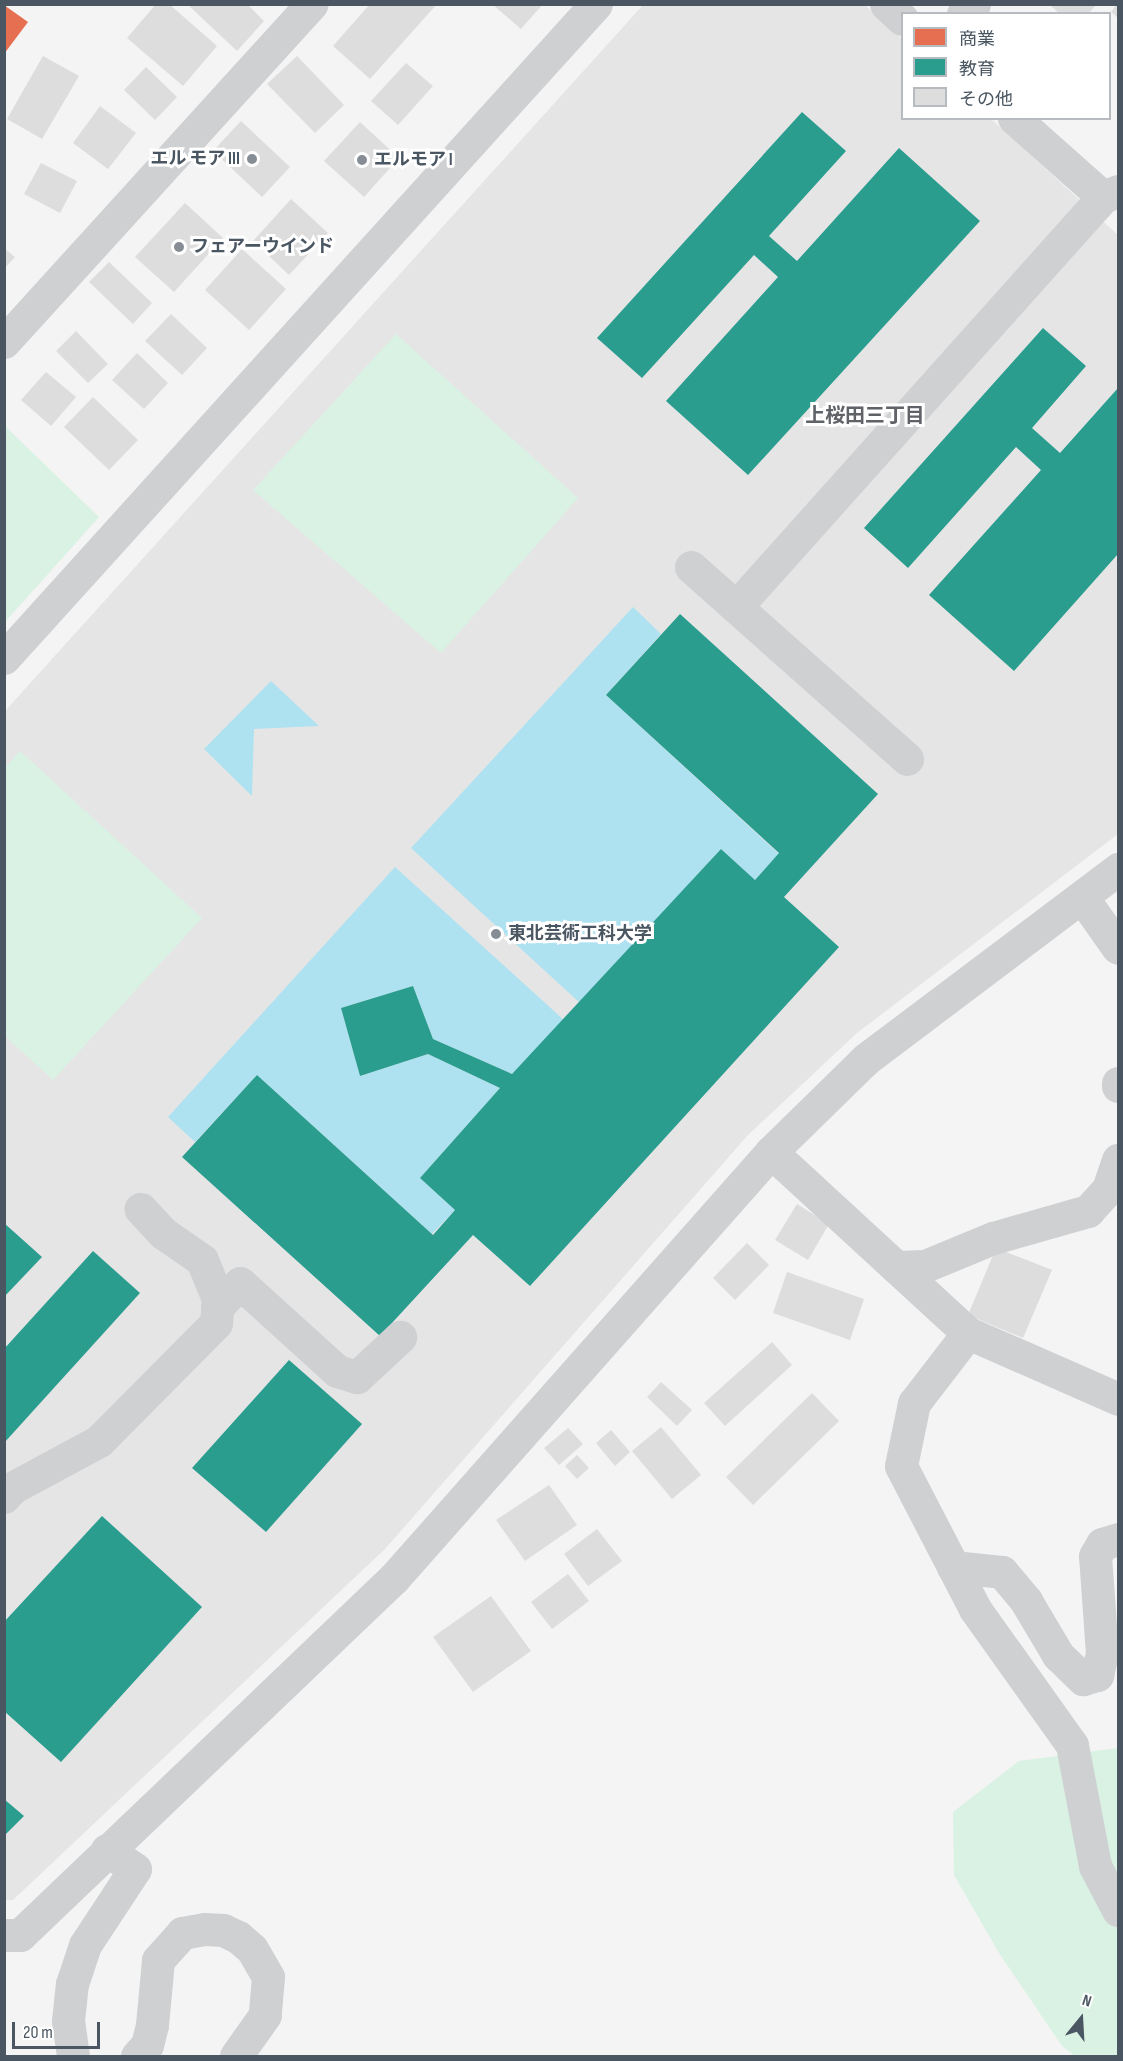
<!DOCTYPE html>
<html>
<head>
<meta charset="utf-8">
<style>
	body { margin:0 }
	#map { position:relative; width:1123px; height:2061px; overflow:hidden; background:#f4f4f4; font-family:"Sofia Sans Condensed","Noto Sans JP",sans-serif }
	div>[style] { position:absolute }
	.education>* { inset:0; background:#e6e5e6 }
	.green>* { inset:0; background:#d9f2e3 }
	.water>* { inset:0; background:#aee2f0 }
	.shops>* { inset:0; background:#e76f51 }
	.schools>* { inset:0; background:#2a9d8f }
	.building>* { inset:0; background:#ddddde }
	.minor>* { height:33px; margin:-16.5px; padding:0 16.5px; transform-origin:16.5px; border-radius:16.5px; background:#ced0d2 }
	.dots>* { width:16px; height:16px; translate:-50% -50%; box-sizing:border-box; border:3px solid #fff; border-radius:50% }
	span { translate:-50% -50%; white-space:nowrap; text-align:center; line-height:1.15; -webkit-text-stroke:6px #fff; paint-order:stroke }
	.poi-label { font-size:18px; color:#4a5661; font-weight:700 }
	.right { translate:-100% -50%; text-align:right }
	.left { translate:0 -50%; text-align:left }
	.neighbourhood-label { font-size:20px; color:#5f6368; font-weight:700 }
	.frame { position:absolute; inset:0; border:6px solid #4a5661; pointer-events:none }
	.legend { position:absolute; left:901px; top:12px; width:210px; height:108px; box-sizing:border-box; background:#fff; border:2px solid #b7bbc0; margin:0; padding:8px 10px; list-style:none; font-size:18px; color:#4a5661 }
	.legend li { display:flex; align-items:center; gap:12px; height:30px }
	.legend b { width:30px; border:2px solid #b7bbc0 }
	.north { position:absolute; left:1051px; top:1989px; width:60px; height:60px; -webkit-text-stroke:4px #fff; paint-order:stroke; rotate:18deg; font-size:16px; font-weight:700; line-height:24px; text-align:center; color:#4a5661 }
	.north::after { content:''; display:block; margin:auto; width:21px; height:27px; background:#4a5661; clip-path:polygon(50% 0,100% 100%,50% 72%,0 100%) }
	.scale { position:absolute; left:12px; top:2022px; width:88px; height:27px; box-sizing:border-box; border:3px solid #4a5661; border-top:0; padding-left:8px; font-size:18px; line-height:21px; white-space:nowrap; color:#4a5661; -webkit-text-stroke:4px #fff; paint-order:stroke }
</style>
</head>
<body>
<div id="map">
	<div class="education">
		<div style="clip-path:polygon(643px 5px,865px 5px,902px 39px,902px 118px,991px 119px,1118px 235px,1118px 834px,857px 1033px,748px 1135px,385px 1549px,13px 1900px,5px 1900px,5px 711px)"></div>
	</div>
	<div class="green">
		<div style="clip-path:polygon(396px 334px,578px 498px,441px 653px,253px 490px)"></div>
		<div style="clip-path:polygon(5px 426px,99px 517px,5px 622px)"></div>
		<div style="clip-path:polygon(20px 751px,202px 918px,53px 1080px,5px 1036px,5px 768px)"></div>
		<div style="clip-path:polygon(1118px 1748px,1118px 2056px,1075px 2056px,1062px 2046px,999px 1953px,954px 1875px,953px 1812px,1019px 1761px)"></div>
	</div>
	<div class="water">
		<div style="clip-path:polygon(633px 607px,661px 634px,606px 695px,779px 854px,755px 880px,721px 849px,580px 1003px,411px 848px)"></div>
		<div style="clip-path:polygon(271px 681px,319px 726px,254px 729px,252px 796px,204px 749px)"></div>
		<div style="clip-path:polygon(395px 867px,564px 1020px,512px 1074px,433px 1039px,413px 986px,341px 1008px,360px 1076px,428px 1054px,500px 1088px,420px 1178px,455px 1210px,432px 1234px,257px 1075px,195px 1142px,168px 1117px)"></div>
	</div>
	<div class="shops">
		<div style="clip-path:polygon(4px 5px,28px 22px,4px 54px)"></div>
	</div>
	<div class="schools">
		<div style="clip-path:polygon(802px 112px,846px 151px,769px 236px,797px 261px,899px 148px,980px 221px,748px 475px,666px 401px,778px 277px,754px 255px,642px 378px,597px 338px)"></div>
		<div style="clip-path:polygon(1043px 328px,1086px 366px,1032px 428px,1060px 453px,1118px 388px,1118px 554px,1014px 671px,929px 595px,1041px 470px,1016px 447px,908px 568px,864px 528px)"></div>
		<div style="clip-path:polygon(680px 614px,878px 794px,784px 897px,839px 947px,530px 1286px,473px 1235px,380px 1336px,182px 1157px,257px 1075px,433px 1235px,455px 1210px,420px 1178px,500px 1088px,428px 1054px,360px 1076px,341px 1008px,413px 986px,433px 1039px,512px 1074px,721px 849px,755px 880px,779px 853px,606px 695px)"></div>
		<div style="clip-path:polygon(4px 1223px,42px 1257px,4px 1297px)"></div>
		<div style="clip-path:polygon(93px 1251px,140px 1293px,4px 1443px,4px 1349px)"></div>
		<div style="clip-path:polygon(289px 1360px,362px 1424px,266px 1532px,192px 1468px)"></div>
		<div style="clip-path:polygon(102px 1516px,202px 1607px,61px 1762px,4px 1711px,4px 1622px)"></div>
		<div style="clip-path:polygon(4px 1799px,24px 1816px,4px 1836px)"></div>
	</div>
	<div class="building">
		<div style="clip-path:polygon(156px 4px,169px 4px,217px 46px,183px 86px,127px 38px)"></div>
		<div style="clip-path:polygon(187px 4px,247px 4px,264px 21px,237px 51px)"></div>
		<div style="clip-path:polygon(370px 4px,437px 4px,370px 79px,333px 46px)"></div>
		<div style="clip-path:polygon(492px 4px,543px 4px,521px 29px)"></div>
		<div style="clip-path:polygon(1050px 5px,1096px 5px,1088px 14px,1060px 14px)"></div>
		<div style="clip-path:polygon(1116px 5px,1118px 5px,1118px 18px,1111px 12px)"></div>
		<div style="clip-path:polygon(43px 56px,79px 76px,42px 139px,7px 119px)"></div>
		<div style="clip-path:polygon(297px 56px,344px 105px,315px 133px,267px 84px)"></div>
		<div style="clip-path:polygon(406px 63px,433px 86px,398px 125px,371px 101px)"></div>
		<div style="clip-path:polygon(146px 67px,177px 97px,155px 120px,124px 90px)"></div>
		<div style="clip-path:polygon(100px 106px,136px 133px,108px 169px,73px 143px)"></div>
		<div style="clip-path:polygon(241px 121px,290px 167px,262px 197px,213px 151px)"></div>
		<div style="clip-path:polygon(360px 122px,399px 158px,364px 197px,324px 161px)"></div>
		<div style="clip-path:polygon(41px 163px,77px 181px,60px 213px,24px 194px)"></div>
		<div style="clip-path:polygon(291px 199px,328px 233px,289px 275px,253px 241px)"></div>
		<div style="clip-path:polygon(185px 203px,223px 238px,174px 292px,135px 257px)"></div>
		<div style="clip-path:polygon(4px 248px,15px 257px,4px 269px)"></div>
		<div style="clip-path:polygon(242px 249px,286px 289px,249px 330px,205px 290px)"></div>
		<div style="clip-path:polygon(109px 262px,152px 303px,133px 324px,89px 282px)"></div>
		<div style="clip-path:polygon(171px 314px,207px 348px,182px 375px,145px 341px)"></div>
		<div style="clip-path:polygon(76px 331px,108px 364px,88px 383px,56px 351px)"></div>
		<div style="clip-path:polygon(137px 353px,168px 383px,144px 409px,112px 380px)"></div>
		<div style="clip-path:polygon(46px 372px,76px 397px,51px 426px,21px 400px)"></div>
		<div style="clip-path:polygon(93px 397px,138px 440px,109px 470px,64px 427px)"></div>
		<div style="clip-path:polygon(797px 1204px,829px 1224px,808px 1260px,775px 1240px)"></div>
		<div style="clip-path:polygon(747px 1243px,769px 1265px,735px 1300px,713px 1278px)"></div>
		<div style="clip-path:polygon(996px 1248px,1052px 1270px,1023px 1338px,968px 1315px)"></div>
		<div style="clip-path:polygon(787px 1272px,864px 1299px,850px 1340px,773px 1313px)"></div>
		<div style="clip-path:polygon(772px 1342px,792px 1365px,725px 1426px,704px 1403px)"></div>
		<div style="clip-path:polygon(661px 1382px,692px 1410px,677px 1426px,647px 1397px)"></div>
		<div style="clip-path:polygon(812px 1393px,839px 1421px,753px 1505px,726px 1477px)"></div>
		<div style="clip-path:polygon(661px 1427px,701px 1475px,672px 1499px,632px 1451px)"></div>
		<div style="clip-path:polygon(568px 1428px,583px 1444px,559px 1465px,544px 1448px)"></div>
		<div style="clip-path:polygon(611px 1430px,630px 1452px,615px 1466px,596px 1443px)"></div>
		<div style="clip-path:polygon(577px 1455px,589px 1468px,577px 1479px,565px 1466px)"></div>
		<div style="clip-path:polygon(549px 1485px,577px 1525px,525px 1561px,496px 1520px)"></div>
		<div style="clip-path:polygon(597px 1529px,622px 1561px,588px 1586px,564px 1554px)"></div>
		<div style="clip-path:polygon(568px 1574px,589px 1601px,552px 1629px,531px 1602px)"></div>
		<div style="clip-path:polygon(491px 1596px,531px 1651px,473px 1692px,433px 1637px)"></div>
	</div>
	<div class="minor">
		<div style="left:886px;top:4px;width:22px;rotate:43deg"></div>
		<div style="left:963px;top:14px;width:15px;rotate:-42deg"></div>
		<div style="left:1014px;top:118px;width:119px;rotate:41.6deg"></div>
		<div style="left:4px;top:342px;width:457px;rotate:-47.7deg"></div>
		<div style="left:691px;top:567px;width:289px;rotate:41.6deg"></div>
		<div style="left:736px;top:607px;width:550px;rotate:-48.17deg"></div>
		<div style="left:1103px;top:197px;width:16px;rotate:-22deg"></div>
		<div style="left:4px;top:658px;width:882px;rotate:-47.85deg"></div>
		<div style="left:1082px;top:897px;width:62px;rotate:54.8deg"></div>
		<div style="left:1118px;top:1083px;width:3px;rotate:90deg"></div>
		<div style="left:771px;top:1152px;width:268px;rotate:42.6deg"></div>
		<div style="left:968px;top:1333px;width:164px;rotate:23.7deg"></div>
		<div style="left:896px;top:1267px;width:29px;rotate:-2deg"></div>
		<div style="left:925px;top:1266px;width:74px;rotate:-22.4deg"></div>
		<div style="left:993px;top:1238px;width:99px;rotate:-15.9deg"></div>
		<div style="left:1088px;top:1211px;width:30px;rotate:-48deg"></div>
		<div style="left:1108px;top:1189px;width:31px;rotate:-71deg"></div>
		<div style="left:217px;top:1307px;width:33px;rotate:-46deg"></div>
		<div style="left:240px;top:1283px;width:131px;rotate:42.2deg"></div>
		<div style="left:337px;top:1371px;width:21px;rotate:17deg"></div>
		<div style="left:357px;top:1377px;width:59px;rotate:-42.9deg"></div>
		<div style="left:968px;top:1333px;width:88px;rotate:127.6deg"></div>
		<div style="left:914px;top:1403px;width:64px;rotate:101.7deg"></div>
		<div style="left:901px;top:1466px;width:161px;rotate:62.6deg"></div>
		<div style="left:975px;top:1609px;width:167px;rotate:54.5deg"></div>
		<div style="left:1072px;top:1745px;width:123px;rotate:79.2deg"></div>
		<div style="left:1095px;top:1866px;width:50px;rotate:62.4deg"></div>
		<div style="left:4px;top:1497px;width:12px;rotate:-48deg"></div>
		<div style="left:12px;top:1488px;width:99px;rotate:-28.4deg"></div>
		<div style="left:99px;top:1441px;width:166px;rotate:-45.2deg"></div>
		<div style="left:216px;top:1323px;width:24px;rotate:-85deg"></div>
		<div style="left:218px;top:1299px;width:42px;rotate:-112.3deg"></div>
		<div style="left:202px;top:1260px;width:47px;rotate:-145.3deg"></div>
		<div style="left:163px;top:1233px;width:33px;rotate:-133deg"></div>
		<div style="left:953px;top:1567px;width:49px;rotate:5.8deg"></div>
		<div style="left:1002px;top:1572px;width:38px;rotate:50deg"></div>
		<div style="left:1026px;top:1601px;width:63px;rotate:59.3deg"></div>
		<div style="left:1058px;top:1655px;width:35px;rotate:44deg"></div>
		<div style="left:1083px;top:1679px;width:15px;rotate:-16deg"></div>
		<div style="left:1097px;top:1675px;width:23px;rotate:-77deg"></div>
		<div style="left:1102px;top:1653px;width:97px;rotate:-94.1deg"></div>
		<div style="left:1095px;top:1556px;width:14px;rotate:-60deg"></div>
		<div style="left:1102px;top:1544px;width:17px;rotate:-17deg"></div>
		<div style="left:4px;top:1935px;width:16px"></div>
		<div style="left:20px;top:1935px;width:517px;rotate:-43.67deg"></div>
		<div style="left:394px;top:1578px;width:569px;rotate:-48.49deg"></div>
		<div style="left:771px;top:1152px;width:133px;rotate:-44.4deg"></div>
		<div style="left:866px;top:1059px;width:316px;rotate:-37deg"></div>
		<div style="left:73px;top:2056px;width:35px;rotate:-98deg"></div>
		<div style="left:68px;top:2021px;width:37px;rotate:-84deg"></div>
		<div style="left:72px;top:1984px;width:41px;rotate:-71.6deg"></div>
		<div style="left:85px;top:1945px;width:91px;rotate:-56.7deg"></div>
		<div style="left:135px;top:1869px;width:34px;rotate:-146deg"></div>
		<div style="left:137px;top:2056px;width:15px;rotate:-48deg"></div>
		<div style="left:147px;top:2045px;width:21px;rotate:-76deg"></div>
		<div style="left:152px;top:2025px;width:65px;rotate:-84.7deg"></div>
		<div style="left:158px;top:1960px;width:36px;rotate:-48deg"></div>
		<div style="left:182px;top:1933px;width:23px;rotate:-10deg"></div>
		<div style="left:205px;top:1929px;width:18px;rotate:3deg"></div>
		<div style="left:223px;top:1930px;width:17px;rotate:25deg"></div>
		<div style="left:238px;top:1937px;width:18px;rotate:41deg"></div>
		<div style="left:252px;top:1949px;width:32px;rotate:60deg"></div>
		<div style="left:268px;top:1977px;width:38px;rotate:95deg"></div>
		<div style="left:265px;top:2015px;width:50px;rotate:125.3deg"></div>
	</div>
	<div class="dots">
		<div style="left:252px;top:159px;background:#868d94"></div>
		<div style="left:362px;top:160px;background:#868d94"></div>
		<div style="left:179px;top:247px;background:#868d94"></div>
		<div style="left:496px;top:934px;background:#868d94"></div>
	</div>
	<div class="poi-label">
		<span class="right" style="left:240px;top:159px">エル モア III</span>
		<span class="left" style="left:374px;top:160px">エルモア I</span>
		<span class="left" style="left:191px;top:247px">フェアーウインド</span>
		<span class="left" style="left:508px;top:934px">東北芸術工科大学</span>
	</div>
	<div class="neighbourhood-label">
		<span style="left:865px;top:416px">上桜田三丁目</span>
	</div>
	<div class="frame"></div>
	<ul class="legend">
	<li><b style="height:16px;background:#e76f51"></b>商業</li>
	<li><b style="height:16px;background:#2a9d8f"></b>教育</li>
	<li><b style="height:16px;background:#ddddde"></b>その他</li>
	</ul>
	<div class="north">N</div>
	<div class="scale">20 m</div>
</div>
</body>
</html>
